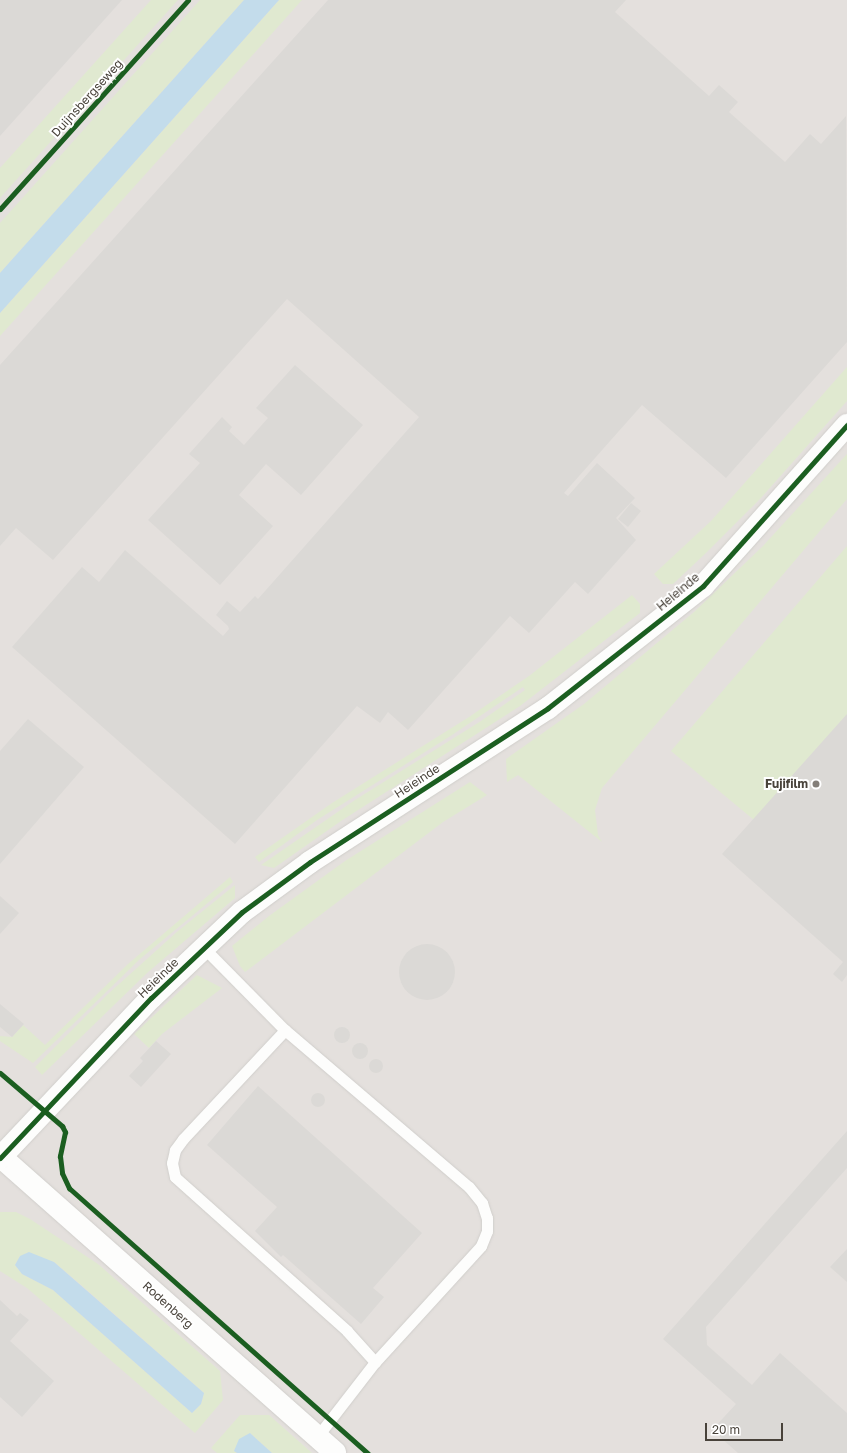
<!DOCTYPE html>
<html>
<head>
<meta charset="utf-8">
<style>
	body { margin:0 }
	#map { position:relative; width:847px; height:1453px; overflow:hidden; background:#f2f0ed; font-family:"Golos Text",sans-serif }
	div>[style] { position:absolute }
	.industrial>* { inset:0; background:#e4e0dd }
	.green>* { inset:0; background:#e0e9d0 }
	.water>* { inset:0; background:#c3dceb }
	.building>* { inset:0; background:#dbd9d6 }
	.round { border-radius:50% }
	.roads { filter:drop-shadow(0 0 1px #d0cecb) drop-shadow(0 0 1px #d0cecb) }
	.service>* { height:11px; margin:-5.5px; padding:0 5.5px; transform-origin:5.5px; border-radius:5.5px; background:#fdfdfc }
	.minor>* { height:22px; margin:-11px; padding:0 11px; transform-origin:11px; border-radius:11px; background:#fdfdfc }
	.cycleway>* { height:5px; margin:-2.5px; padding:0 2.5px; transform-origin:2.5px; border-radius:2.5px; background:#1b5e20 }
	.dots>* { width:11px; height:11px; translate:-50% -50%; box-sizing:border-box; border:2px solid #fff; border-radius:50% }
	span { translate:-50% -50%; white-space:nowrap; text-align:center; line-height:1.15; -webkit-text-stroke:4px #fff; paint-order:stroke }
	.street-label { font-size:12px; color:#48423a }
	.poi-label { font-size:12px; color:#48423a; font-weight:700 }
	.right { translate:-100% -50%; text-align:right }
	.scale { position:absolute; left:705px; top:1423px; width:78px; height:18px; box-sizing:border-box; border:2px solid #48423a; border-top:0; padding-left:5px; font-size:12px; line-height:14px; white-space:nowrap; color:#48423a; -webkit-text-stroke:3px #fff; paint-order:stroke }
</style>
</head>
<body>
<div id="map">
	<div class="industrial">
		<div style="clip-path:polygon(0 0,847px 0,847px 1453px,0 1453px)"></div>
	</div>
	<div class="green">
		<div style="clip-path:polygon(151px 0,178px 0,0 198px,0 168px)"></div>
		<div style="clip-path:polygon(200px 0,244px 0,0 273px,0 223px)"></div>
		<div style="clip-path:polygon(279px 0,302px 0,0 336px,0 313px)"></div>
		<div style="clip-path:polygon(847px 367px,847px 401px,759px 500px,707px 552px,673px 584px,663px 584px,654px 574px,711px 521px)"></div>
		<div style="clip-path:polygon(847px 454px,847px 499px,602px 788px,595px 810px,598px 835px,602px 842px,518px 775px,507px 782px,506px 759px,584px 704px,694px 612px,763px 546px)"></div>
		<div style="clip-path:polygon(847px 546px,847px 715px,754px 820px,671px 751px)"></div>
		<div style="clip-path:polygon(632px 595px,640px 604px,640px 613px,520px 706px,341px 821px,274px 868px,261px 865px,355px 800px,481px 721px,525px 690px,523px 687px,452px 735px,317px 820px,259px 862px,255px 857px,332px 803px,469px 717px,529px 676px)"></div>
		<div style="clip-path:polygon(470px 782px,487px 795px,443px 822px,245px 972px,240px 966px,232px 946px,269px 916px,345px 861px)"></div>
		<div style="clip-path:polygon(230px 877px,233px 882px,140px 959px,33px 1063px,0 1041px,0 1036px,12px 1037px,23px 1025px,45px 1045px,128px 964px)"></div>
		<div style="clip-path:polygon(235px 885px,235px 898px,147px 973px,42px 1075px,35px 1067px,108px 994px,178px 931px)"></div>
		<div style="clip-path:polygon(197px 975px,222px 988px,162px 1034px,149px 1048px,134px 1034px)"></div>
		<div style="clip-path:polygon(evenodd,0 1212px,16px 1212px,30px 1219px,98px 1264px,220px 1371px,223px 1400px,195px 1433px,27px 1288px,0 1271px,0 1212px,20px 1256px,54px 1262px,80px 1284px,204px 1393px,201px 1404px,192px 1413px,53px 1290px,22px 1274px,15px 1265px,20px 1256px)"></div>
		<div style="clip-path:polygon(240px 1415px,269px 1415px,312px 1453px,272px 1453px,250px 1433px,234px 1450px,237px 1453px,217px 1453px,211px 1448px)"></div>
	</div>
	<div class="water">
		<div style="clip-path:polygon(244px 0,279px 0,0 313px,0 273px)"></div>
		<div style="clip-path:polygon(29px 1252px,54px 1262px,204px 1393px,201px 1404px,192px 1413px,53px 1290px,22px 1274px,15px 1265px,20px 1256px)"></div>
		<div style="clip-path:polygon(250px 1433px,272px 1453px,237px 1453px,234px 1451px,239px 1439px)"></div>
	</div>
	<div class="building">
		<div style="clip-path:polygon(0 0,122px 0,0 136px)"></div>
		<div style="clip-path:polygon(328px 0,626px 0,615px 12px,709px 96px,719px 85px,738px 102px,729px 112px,785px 162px,810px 134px,821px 144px,846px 116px,847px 342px,726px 478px,642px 405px,564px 493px,568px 496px,597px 463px,635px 498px,616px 518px,636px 540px,588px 594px,575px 582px,529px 633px,510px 616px,408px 730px,388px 712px,380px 723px,357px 706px,235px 844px,12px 647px,82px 567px,99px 582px,125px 550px,223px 636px,229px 629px,228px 626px,216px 615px,227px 601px,240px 612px,255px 596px,258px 599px,419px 417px,287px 299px,53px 560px,16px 528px,0 546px,0 365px)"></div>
		<div style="clip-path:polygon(295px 365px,363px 425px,301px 495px,266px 464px,239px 495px,273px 526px,220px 585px,148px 520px,200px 463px,189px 454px,222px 417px,232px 427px,229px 431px,244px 445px,268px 418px,256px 408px)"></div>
		<div style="clip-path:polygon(631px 503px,641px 511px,628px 527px,618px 519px)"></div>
		<div style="clip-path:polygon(847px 714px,847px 975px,842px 982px,833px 974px,843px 962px,722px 854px)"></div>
		<div style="clip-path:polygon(28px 719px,84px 767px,0 864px,0 751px)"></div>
		<div style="clip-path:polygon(0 896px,19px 913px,0 934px)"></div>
		<div class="round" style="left:399px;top:944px;width:56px;height:56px"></div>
		<div style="clip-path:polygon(0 1004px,24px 1024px,12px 1037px,0 1027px)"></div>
		<div class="round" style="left:334px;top:1027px;width:16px;height:16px"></div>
		<div style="clip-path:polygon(156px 1041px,171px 1054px,141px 1087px,129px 1076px,143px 1061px,140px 1058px)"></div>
		<div class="round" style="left:352px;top:1043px;width:16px;height:16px"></div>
		<div class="round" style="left:369px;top:1059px;width:14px;height:14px"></div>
		<div style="clip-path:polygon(258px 1086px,422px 1233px,373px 1288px,384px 1297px,361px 1324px,283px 1255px,281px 1257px,255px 1231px,277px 1207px,207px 1145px)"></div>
		<div class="round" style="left:311px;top:1093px;width:14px;height:14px"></div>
		<div style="clip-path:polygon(847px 1131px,847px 1168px,706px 1327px,707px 1345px,752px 1385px,780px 1353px,847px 1413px,847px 1453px,738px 1453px,712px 1430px,736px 1404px,663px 1339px)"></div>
		<div style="clip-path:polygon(847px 1249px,847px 1282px,830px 1267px)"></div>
		<div style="clip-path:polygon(0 1300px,17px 1316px,20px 1313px,29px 1320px,10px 1341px,54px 1381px,22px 1417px,0 1397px)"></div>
	</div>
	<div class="roads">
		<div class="service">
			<div style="left:204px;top:948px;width:115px;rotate:45.4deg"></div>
			<div style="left:285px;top:1030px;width:242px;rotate:40.5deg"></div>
			<div style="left:469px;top:1187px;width:21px;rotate:51deg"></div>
			<div style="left:482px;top:1203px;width:16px;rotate:72deg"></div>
			<div style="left:487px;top:1218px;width:13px;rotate:90deg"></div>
			<div style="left:487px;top:1231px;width:16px;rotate:112deg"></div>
			<div style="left:481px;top:1246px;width:157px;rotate:132.4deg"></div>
			<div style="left:375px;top:1362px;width:95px;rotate:127.7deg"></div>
			<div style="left:285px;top:1030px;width:149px;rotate:133.1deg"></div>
			<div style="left:183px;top:1139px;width:14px;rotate:126deg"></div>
			<div style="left:175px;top:1150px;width:13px;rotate:103deg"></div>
			<div style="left:172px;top:1163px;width:14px;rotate:78deg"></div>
			<div style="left:175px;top:1177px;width:231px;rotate:41.8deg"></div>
			<div style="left:347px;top:1331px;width:42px;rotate:47.9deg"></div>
		</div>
		<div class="minor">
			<div style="left:1px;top:1157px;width:446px;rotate:41.5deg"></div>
			<div style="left:0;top:1158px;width:220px;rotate:-46.7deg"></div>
			<div style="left:151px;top:998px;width:125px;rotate:-43.4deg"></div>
			<div style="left:242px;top:912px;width:84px;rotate:-36.3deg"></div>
			<div style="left:310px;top:862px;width:283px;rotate:-32.9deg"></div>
			<div style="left:548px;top:708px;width:197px;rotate:-38.2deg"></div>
			<div style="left:703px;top:586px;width:216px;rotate:-48.2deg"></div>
		</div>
	</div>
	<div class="cycleway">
		<div style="left:0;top:209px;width:281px;rotate:-48deg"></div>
		<div style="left:0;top:1073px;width:82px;rotate:40.5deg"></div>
		<div style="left:62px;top:1126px;width:7px;rotate:63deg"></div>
		<div style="left:65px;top:1132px;width:25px;rotate:102deg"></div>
		<div style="left:60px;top:1156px;width:17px;rotate:83deg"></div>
		<div style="left:62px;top:1173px;width:17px;rotate:65deg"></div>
		<div style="left:69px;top:1188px;width:400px;rotate:41.6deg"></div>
		<div style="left:0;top:1158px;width:220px;rotate:-46.7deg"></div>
		<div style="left:151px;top:998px;width:125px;rotate:-43.4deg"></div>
		<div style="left:242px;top:912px;width:84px;rotate:-36.3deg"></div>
		<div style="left:310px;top:862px;width:283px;rotate:-32.9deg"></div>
		<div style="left:548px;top:708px;width:197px;rotate:-38.2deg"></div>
		<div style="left:703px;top:586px;width:216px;rotate:-48.2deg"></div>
	</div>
	<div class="dots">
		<div style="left:816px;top:784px;background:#847f79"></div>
	</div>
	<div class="street-label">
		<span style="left:87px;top:98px;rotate:-48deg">Duijnsbergseweg</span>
		<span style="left:678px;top:592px;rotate:-40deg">Heieinde</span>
		<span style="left:417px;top:781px;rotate:-33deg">Heieinde</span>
		<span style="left:158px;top:978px;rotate:-44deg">Heieinde</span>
		<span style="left:168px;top:1305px;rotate:42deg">Rodenberg</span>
	</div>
	<div class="poi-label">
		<span class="right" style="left:808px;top:784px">Fujifilm</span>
	</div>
	<div class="scale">20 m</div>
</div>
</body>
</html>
